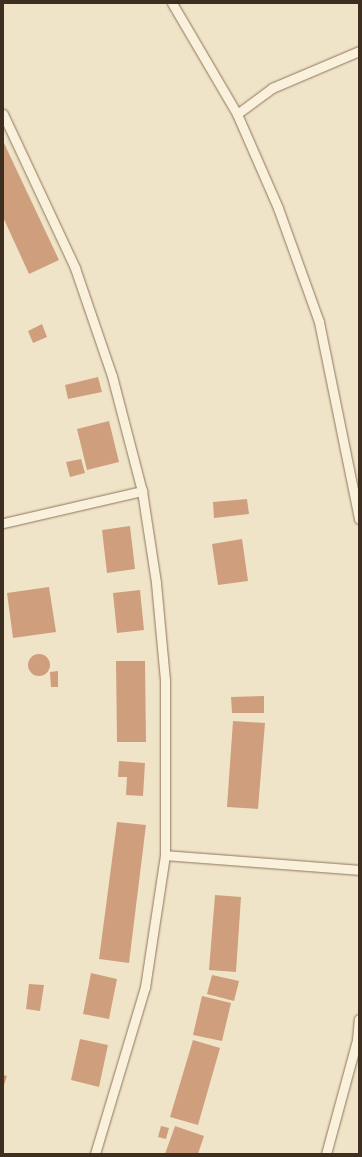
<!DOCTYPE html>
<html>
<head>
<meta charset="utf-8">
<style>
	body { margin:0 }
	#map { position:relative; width:362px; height:1157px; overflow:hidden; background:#f0e4c8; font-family:"IBM Plex Serif",serif }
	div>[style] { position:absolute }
	.building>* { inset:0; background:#cf9f7d }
	.round { border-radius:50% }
	.roads { filter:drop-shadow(0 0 1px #8d765c) drop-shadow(0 0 1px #8d765c) }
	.service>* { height:9px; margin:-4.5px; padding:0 4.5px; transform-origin:4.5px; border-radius:4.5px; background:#faf1dc }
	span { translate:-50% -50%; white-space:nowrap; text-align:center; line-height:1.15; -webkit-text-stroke:3px #f7eed8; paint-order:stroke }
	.frame { position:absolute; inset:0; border:4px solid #3d2e20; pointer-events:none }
</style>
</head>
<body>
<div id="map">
	<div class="building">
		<div style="clip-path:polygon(3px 141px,59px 260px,29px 274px,3px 217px)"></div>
		<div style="clip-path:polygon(42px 324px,47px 337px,33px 343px,28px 331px)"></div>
		<div style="clip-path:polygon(98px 377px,102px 392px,68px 399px,65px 385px)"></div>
		<div style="clip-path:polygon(109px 421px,119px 462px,87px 470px,77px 429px)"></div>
		<div style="clip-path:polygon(81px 459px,85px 473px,70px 477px,66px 462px)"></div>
		<div style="clip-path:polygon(247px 499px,249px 514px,214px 518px,213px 502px)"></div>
		<div style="clip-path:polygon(130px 526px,135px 569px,107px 573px,102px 530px)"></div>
		<div style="clip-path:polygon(242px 539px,248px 581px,218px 585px,212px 544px)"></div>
		<div style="clip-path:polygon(49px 587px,56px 632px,13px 638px,7px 593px)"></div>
		<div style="clip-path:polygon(140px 590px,144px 630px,117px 633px,113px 593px)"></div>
		<div class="round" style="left:28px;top:654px;width:22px;height:22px"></div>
		<div style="clip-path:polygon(116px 661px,145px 661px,146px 742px,117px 742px)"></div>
		<div style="clip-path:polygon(58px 671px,58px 687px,51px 687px,50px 672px)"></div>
		<div style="clip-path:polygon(264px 696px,264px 713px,232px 713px,231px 697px)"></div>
		<div style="clip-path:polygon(233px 721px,265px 723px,258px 809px,227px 807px)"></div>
		<div style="clip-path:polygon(119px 761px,145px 763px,143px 796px,126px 795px,127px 777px,118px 777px)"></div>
		<div style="clip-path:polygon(117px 822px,146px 825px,129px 963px,99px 959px)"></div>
		<div style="clip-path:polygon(215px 895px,241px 897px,236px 972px,209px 970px)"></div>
		<div style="clip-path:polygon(91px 973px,117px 979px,109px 1019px,83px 1014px)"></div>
		<div style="clip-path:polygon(212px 975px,239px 981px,234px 1001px,207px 994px)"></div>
		<div style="clip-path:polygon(29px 984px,44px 985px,40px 1011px,26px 1009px)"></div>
		<div style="clip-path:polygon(202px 996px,231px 1003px,222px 1041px,193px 1035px)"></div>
		<div style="clip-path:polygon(80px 1039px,108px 1045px,99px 1087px,71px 1080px)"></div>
		<div style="clip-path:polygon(193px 1040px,220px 1048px,198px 1125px,170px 1117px)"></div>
		<div style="clip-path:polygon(3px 1075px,7px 1076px,3px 1088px)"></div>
		<div style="clip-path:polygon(161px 1126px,169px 1128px,166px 1139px,158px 1137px)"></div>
		<div style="clip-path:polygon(175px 1126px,204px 1136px,198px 1154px,165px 1154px)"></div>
	</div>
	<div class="roads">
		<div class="service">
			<div style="left:172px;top:3px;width:129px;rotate:59.6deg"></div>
			<div style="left:237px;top:114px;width:44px;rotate:-36.6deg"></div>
			<div style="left:272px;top:88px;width:95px;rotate:-23deg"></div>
			<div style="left:3px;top:114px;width:170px;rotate:64.9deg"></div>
			<div style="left:75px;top:268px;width:114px;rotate:71.1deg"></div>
			<div style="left:112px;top:376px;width:119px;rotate:75.4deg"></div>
			<div style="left:142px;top:491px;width:93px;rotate:81.3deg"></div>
			<div style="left:156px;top:583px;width:97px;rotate:84.7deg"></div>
			<div style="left:165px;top:680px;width:175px;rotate:90deg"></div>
			<div style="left:165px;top:855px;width:134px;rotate:98.6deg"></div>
			<div style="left:145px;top:987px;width:174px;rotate:106.7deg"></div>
			<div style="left:237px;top:114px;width:103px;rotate:66.4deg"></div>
			<div style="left:278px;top:208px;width:121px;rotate:70.2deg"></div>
			<div style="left:319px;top:322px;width:201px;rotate:78.5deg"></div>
			<div style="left:3px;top:523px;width:143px;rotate:-13deg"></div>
			<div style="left:165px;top:855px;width:195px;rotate:4.4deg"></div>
			<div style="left:326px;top:1154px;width:118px;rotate:-74.8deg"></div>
			<div style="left:357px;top:1040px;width:21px;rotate:-85deg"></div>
		</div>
	</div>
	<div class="frame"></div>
</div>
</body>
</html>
